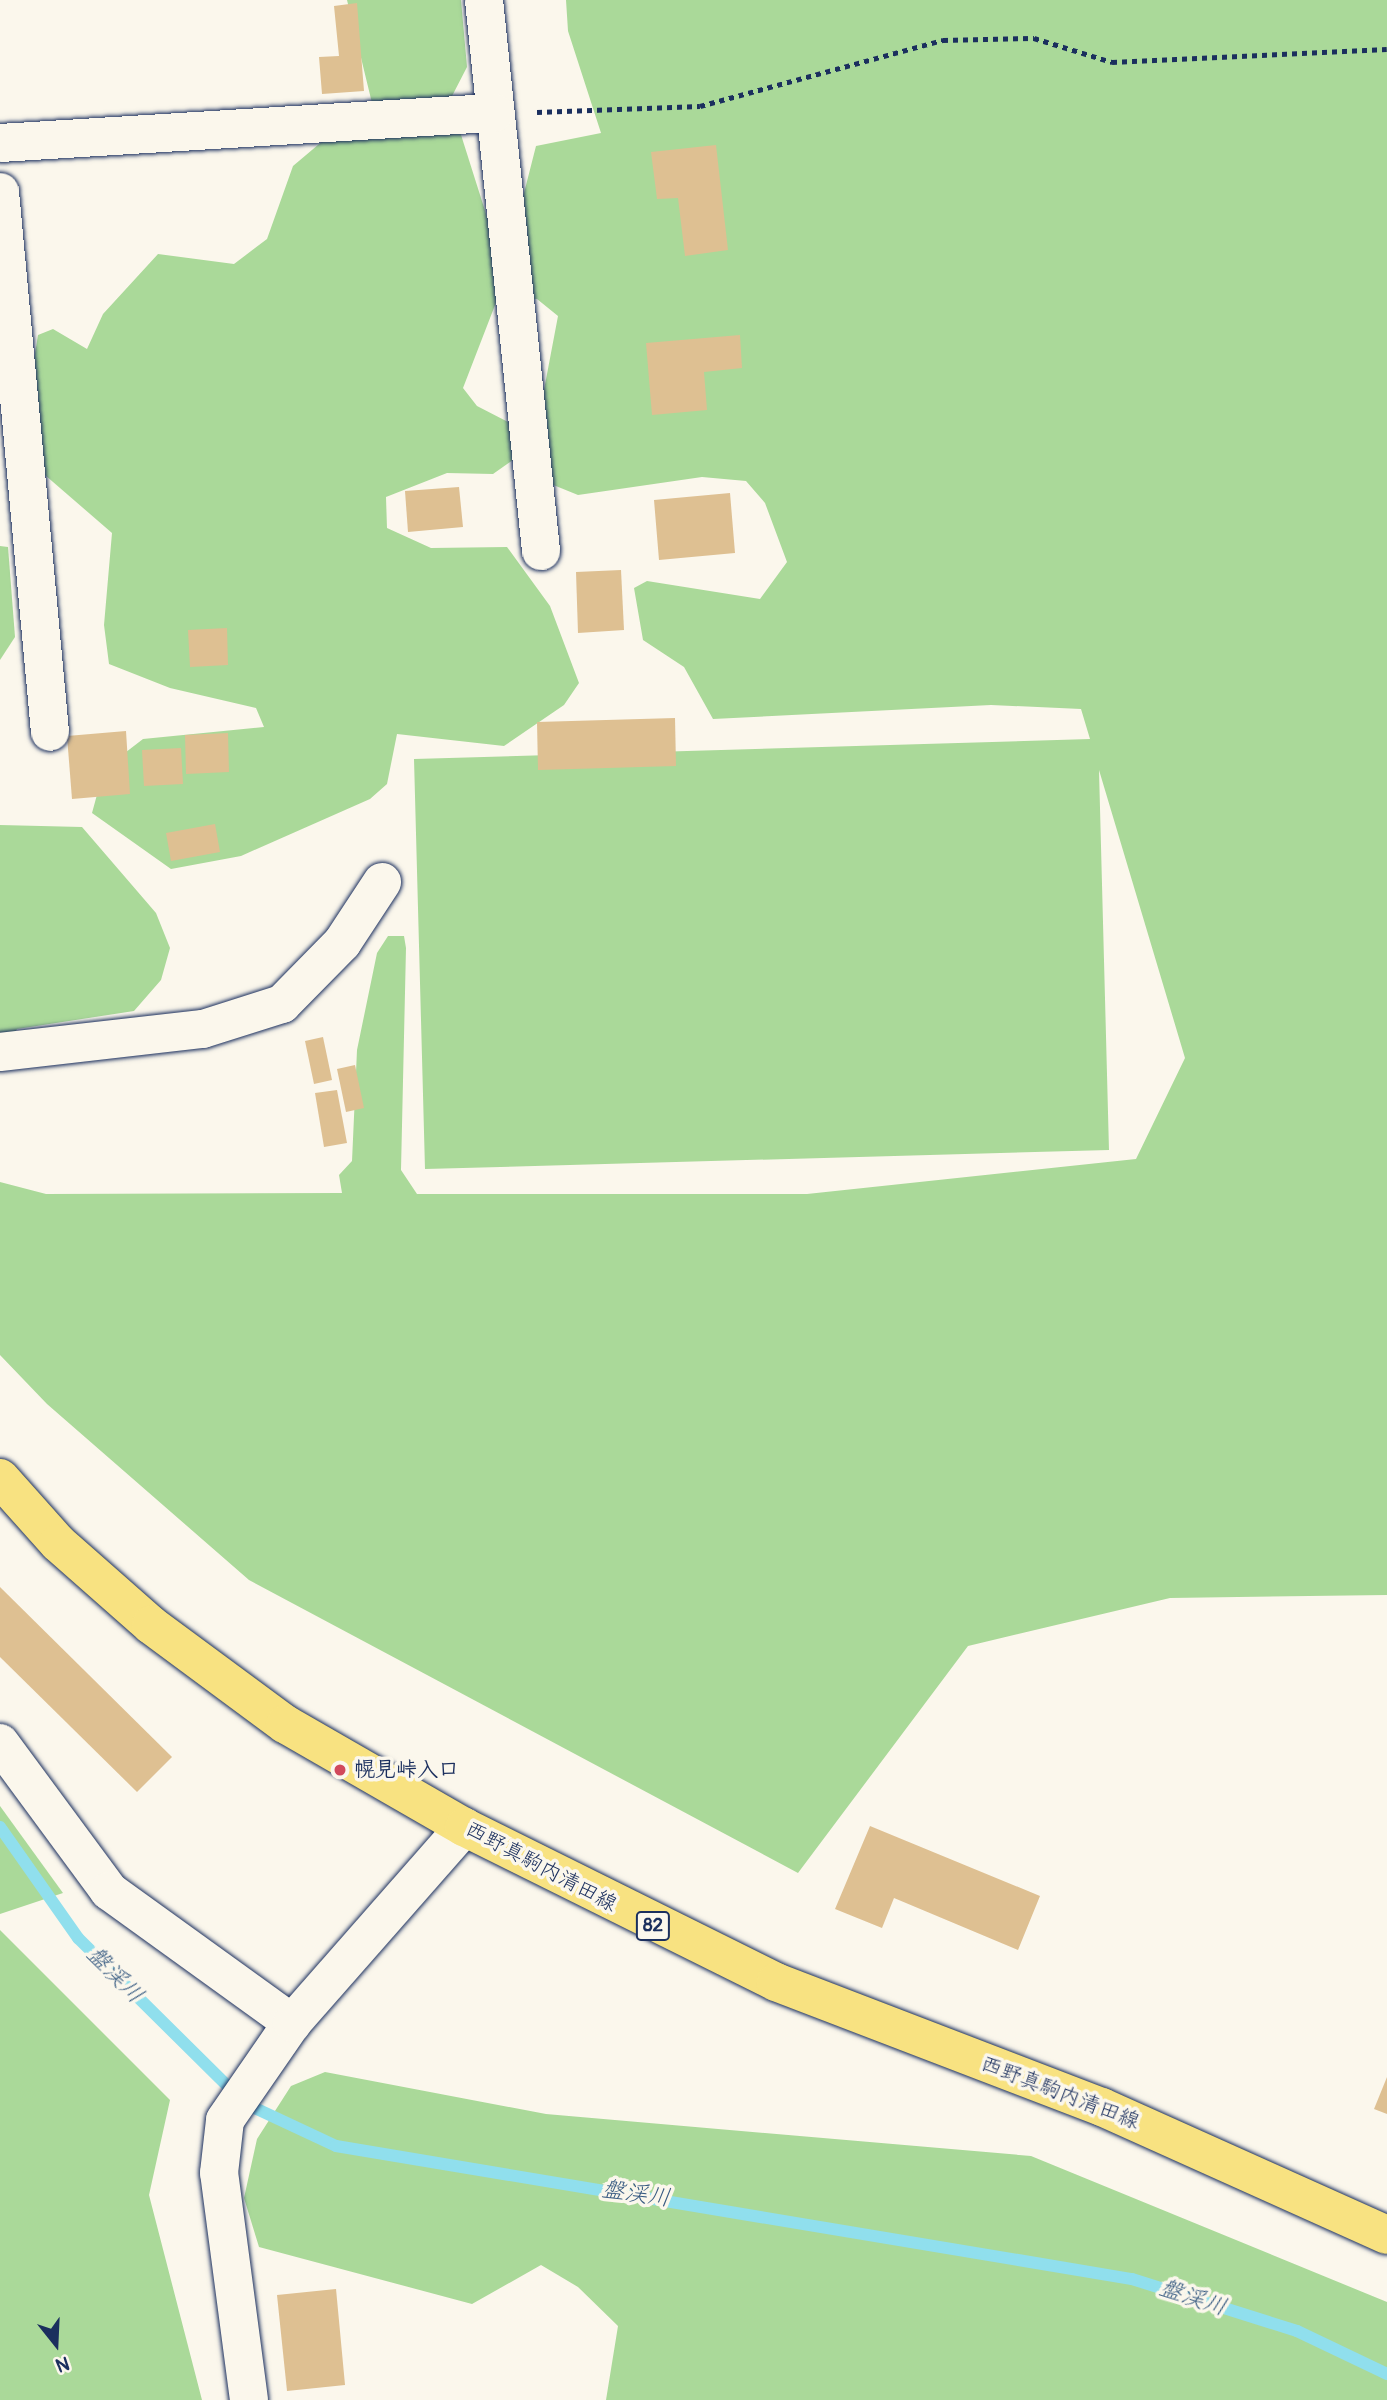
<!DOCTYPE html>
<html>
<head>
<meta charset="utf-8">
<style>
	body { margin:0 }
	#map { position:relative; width:1387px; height:2400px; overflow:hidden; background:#fbf7ec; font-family:Pangolin,"Klee One",sans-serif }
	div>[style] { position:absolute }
	.green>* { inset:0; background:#aad999 }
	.stream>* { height:12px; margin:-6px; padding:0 6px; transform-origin:6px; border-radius:6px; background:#90dfed }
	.building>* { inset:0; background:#dec092 }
	.path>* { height:4.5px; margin-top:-2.25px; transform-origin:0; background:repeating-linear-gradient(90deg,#1b2f5e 0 5px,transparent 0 10px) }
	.roads { filter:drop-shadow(0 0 2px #1b2f5e) drop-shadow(0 0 2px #1b2f5e) }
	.minor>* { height:38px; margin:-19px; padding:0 19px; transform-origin:19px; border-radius:19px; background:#fbf7ec }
	.major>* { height:38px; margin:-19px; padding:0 19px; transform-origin:19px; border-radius:19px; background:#f8e281 }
	.dots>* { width:19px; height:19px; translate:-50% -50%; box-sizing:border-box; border:4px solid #fbf7ec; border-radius:50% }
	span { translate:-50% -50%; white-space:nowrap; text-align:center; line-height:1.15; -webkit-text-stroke:7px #fbf7ec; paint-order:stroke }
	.shield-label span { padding:2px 5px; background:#fbf7ec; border:2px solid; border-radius:5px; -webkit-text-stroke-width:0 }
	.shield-label { font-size:19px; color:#1b2f5e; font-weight:700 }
	.poi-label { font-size:21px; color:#1b2f5e; font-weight:700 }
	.left { translate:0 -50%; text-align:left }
	.street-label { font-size:21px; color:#1b2f5e }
	.water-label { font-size:23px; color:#385b82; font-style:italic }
	.north { position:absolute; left:21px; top:2309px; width:70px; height:70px; -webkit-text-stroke:5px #fbf7ec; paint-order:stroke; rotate:162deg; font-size:19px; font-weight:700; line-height:28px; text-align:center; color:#1b2f5e }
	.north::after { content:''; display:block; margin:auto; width:24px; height:32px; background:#1b2f5e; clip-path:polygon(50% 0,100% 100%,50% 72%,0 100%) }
</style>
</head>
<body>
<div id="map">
	<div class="green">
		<div style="clip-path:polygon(347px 0,461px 0,467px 67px,450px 100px,487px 217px,523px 197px,536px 146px,601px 133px,568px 31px,566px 0,1387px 0,1387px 1595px,1170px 1598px,968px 1646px,798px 1873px,249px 1580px,47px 1404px,0 1355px,0 1182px,46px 1194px,342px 1193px,339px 1175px,352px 1161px,357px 1050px,377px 953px,388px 936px,404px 936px,406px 948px,401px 1170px,417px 1194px,807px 1194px,1136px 1159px,1185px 1058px,1099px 770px,1109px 1150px,425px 1169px,414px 759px,1090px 739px,1081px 709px,991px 705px,713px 719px,684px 667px,643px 640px,634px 588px,647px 581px,760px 599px,787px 562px,765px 503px,746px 481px,702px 477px,578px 495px,546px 482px,540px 411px,558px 316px,537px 299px,497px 300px,463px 388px,477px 406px,514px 425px,517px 457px,493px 474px,447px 473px,386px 497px,387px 528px,431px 548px,507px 547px,550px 606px,579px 683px,564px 705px,504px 746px,397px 734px,387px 784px,370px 799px,241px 856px,171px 869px,92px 813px,104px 769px,143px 739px,264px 727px,256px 708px,170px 688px,109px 664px,104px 625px,112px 533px,38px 469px,33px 366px,38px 335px,53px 329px,87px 349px,103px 314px,158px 254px,234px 264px,267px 239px,293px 166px,325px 139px,379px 132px)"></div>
		<div style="clip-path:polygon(0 546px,8px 547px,15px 637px,0 660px)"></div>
		<div style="clip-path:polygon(0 825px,82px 827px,156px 913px,170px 948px,161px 980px,134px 1011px,17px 1029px,0 1062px)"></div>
		<div style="clip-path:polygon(0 1806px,63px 1893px,0 1914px)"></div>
		<div style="clip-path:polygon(0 1930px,170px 2100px,149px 2195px,202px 2400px,0 2400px)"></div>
		<div style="clip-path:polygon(325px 2072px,546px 2114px,1031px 2156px,1387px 2302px,1387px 2400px,606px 2400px,618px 2326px,578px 2287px,541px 2265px,472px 2304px,259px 2247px,244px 2198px,257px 2139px,291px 2086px)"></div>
	</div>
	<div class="stream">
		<div style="left:0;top:1827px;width:136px;rotate:54.9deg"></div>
		<div style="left:78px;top:1938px;width:236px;rotate:44.7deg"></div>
		<div style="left:246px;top:2104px;width:99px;rotate:25deg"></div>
		<div style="left:336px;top:2146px;width:807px;rotate:9.49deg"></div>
		<div style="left:1132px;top:2279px;width:173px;rotate:17.5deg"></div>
		<div style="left:1297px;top:2331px;width:100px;rotate:25.5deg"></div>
	</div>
	<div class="building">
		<div style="clip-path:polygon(357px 3px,364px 91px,322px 94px,319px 57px,339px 56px,334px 6px)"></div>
		<div style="clip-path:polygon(716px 145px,728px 250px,685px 256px,678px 198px,657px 199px,651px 152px)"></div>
		<div style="clip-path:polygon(740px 335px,742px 368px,704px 372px,707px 410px,652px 415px,646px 343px)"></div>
		<div style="clip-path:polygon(459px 487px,463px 527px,408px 532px,405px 491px)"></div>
		<div style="clip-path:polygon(730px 493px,735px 553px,659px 560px,654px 500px)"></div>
		<div style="clip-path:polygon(621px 570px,624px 630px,578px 633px,576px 572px)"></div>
		<div style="clip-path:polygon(227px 628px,228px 665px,190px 667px,188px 630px)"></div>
		<div style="clip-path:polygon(675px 718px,676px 766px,538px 770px,537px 722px)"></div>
		<div style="clip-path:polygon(126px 731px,130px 794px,72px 799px,67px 736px)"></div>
		<div style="clip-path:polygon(228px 733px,229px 772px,186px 774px,185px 735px)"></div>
		<div style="clip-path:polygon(181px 748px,183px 784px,144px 786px,142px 750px)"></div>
		<div style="clip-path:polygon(215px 824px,220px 852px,171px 861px,166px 833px)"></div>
		<div style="clip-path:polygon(323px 1037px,332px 1080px,314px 1084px,305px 1041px)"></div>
		<div style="clip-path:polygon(355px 1065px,364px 1108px,346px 1112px,337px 1069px)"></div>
		<div style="clip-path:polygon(337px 1090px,347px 1143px,324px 1147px,315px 1093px)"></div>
		<div style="clip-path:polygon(0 1587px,172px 1757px,137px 1792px,0 1657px)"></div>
		<div style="clip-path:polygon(870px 1826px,1040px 1896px,1018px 1950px,894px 1898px,882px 1928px,835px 1909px)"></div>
		<div style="clip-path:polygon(1387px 2077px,1387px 2114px,1374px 2109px)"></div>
		<div style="clip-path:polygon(336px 2289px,345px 2385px,287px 2391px,277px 2295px)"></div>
	</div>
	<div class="path">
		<div style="left:537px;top:112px;width:163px;rotate:-2.1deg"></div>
		<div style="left:700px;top:106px;width:252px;rotate:-15.2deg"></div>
		<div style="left:943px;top:40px;width:91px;rotate:-1.3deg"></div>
		<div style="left:1034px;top:38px;width:82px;rotate:17.1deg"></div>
		<div style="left:1112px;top:62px;width:275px;rotate:-2.7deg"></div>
	</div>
	<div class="roads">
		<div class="minor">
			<div style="left:484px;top:0;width:554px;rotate:84.09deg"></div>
			<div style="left:0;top:143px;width:495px;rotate:-3.5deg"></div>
			<div style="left:0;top:192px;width:542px;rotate:84.71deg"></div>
			<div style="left:0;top:1052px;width:204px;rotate:-6.5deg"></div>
			<div style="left:203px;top:1029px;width:83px;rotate:-17.6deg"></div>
			<div style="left:282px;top:1004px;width:86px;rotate:-45.5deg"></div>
			<div style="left:342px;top:943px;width:73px;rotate:-56.7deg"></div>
			<div style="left:0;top:1743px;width:184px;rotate:53.6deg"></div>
			<div style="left:109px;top:1891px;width:226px;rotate:35.8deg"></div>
			<div style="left:249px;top:2400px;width:229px;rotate:-97.5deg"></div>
			<div style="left:219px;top:2173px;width:53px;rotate:-83.5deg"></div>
			<div style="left:225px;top:2120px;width:118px;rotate:-55.4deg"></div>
			<div style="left:292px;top:2023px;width:261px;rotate:-48.7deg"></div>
		</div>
		<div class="major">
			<div style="left:0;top:1478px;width:87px;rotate:48.3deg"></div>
			<div style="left:58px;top:1543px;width:124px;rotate:41.4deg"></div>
			<div style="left:151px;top:1625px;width:167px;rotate:36.5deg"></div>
			<div style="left:285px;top:1724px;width:207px;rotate:29.9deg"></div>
			<div style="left:464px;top:1827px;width:348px;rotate:26.4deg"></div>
			<div style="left:776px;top:1982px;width:349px;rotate:21deg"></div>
			<div style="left:1102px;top:2107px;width:312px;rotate:24.2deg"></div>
		</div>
	</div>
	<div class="dots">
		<div style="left:340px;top:1770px;background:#d1495b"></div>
	</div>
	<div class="shield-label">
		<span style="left:653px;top:1926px">82</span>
	</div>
	<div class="poi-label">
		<span class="left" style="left:354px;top:1770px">幌見峠入口</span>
	</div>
	<div class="street-label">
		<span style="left:541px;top:1867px;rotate:28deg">西野真駒内清田線</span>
		<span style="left:1060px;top:2093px;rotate:21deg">西野真駒内清田線</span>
	</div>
	<div class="water-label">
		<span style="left:115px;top:1975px;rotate:45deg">盤渓川</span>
		<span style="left:636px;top:2194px;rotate:8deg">盤渓川</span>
		<span style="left:1193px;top:2298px;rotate:18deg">盤渓川</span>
	</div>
	<div class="north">N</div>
</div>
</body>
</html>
